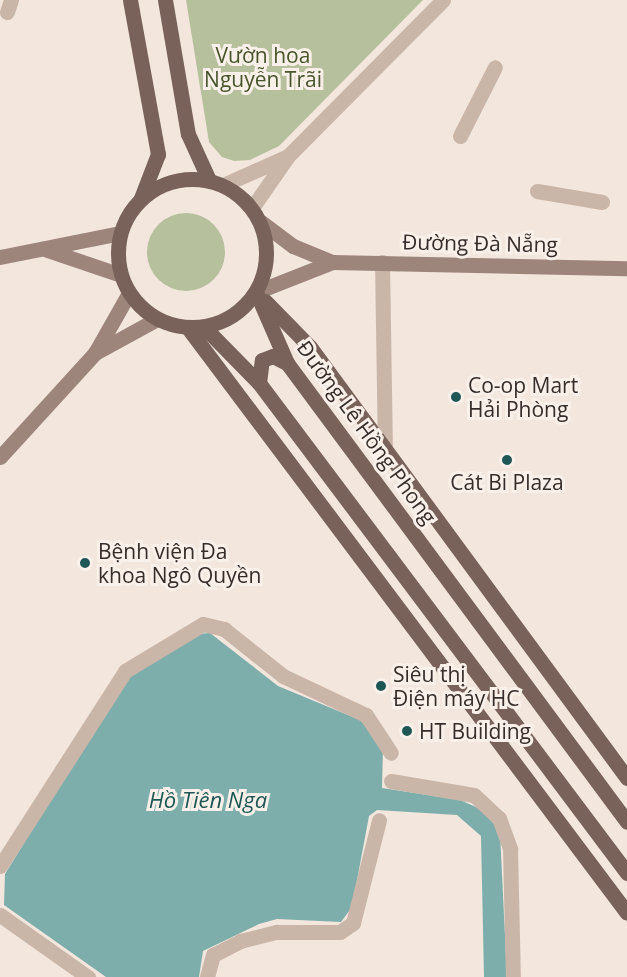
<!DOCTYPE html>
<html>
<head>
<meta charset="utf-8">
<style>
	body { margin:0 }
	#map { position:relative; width:627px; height:977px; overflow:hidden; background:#f2e6dd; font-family:"Open Sans",sans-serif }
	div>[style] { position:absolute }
	.green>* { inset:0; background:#b7c09d }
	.round { border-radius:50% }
	.water>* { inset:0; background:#7daeac }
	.minor>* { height:15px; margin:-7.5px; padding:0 7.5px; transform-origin:7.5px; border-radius:7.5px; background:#cab6a9 }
	.tertiary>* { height:15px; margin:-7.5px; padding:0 7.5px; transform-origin:7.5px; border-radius:7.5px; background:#cab6a9 }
	.secondary>* { height:15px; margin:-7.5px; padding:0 7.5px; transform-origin:7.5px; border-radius:7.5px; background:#9d857b }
	.primary>* { height:15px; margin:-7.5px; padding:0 7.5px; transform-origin:7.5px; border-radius:7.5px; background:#78625a }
	.primary>.ring { margin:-7.5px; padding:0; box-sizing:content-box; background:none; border:15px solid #78625a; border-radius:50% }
	.dots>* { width:16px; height:16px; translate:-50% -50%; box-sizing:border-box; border:3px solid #f9f1e9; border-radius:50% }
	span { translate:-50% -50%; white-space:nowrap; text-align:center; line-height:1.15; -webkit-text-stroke:6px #f9f1e9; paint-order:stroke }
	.park-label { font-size:21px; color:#49542d }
	.street-label { font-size:21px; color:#372c29 }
	.poi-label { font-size:21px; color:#372c29 }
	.left { translate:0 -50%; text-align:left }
	.water-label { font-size:22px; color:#1f5757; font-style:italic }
</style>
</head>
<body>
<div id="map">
	<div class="green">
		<div style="clip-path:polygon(186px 0,423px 0,279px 146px,250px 160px,234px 161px,222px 157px,209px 142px)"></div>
		<div class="round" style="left:147px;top:213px;width:78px;height:78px"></div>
	</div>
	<div class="water">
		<div style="clip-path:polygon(210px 633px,278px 686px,360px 720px,383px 746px,382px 788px,460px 800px,492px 814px,500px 833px,507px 977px,484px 977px,481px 836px,457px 815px,377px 810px,369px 816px,352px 907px,341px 922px,277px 919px,259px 924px,203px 951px,199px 977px,106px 977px,4px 905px,5px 874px,119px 689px,133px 672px,196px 634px)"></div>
	</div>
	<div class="minor">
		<div style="left:7px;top:12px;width:13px;rotate:-72deg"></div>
		<div style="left:460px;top:136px;width:77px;rotate:-63.1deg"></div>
		<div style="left:537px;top:191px;width:66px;rotate:9.6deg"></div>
		<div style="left:382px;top:262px;width:188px;rotate:89.1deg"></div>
		<div style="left:391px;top:781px;width:84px;rotate:9.6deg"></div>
		<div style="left:474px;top:795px;width:34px;rotate:43deg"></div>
		<div style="left:499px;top:818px;width:33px;rotate:70deg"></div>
		<div style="left:510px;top:849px;width:128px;rotate:88.7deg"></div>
		<div style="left:0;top:866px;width:232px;rotate:-57.3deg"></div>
		<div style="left:125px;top:671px;width:91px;rotate:-31.1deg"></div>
		<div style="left:203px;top:624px;width:22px;rotate:13deg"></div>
		<div style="left:224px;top:629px;width:75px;rotate:38.5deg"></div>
		<div style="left:283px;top:676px;width:92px;rotate:25.2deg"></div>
		<div style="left:366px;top:715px;width:45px;rotate:56.7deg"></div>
		<div style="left:0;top:915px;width:108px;rotate:35.2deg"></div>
		<div style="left:207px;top:977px;width:23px;rotate:-75deg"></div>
		<div style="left:213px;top:955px;width:30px;rotate:-27deg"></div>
		<div style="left:240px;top:941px;width:38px;rotate:-14deg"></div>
		<div style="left:277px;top:932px;width:63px"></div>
		<div style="left:340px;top:932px;width:16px;rotate:-35deg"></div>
		<div style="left:353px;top:923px;width:106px;rotate:-75.8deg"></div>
	</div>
	<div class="tertiary">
		<div style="left:223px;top:185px;width:71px;rotate:-24deg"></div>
		<div style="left:252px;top:208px;width:63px;rotate:-55.3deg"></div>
		<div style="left:288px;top:156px;width:220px;rotate:-45.2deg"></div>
	</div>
	<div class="secondary">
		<div style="left:261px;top:222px;width:40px;rotate:37deg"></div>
		<div style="left:293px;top:246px;width:42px;rotate:22.3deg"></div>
		<div style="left:47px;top:250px;width:78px;rotate:18.7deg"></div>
		<div style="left:0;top:257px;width:122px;rotate:-11.3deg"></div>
		<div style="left:256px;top:292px;width:82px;rotate:-21.5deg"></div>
		<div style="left:332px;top:262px;width:295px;rotate:1.2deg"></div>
		<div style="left:95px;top:353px;width:71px;rotate:-28.7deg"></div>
		<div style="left:0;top:457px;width:141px;rotate:-47.6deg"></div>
		<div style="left:95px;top:353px;width:69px;rotate:-60.5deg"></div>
	</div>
	<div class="primary">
		<div style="left:130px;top:0;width:157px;rotate:79.7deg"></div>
		<div style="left:158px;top:154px;width:47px;rotate:111.1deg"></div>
		<div style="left:165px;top:0;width:136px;rotate:80.3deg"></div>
		<div style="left:188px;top:134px;width:51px;rotate:65.5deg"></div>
		<div class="ring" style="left:118px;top:179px;width:133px;height:133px"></div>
		<div style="left:256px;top:292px;width:77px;rotate:66.4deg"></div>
		<div style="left:287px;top:363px;width:571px;rotate:53.47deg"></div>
		<div style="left:265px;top:301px;width:64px;rotate:45.6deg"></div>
		<div style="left:310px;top:347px;width:535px;rotate:53.67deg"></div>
		<div style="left:204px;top:327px;width:78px;rotate:45.5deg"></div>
		<div style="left:259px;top:383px;width:613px;rotate:53.09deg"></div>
		<div style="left:188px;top:328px;width:731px;rotate:53.11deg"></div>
		<div style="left:259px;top:383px;width:23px;rotate:-83deg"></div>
		<div style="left:262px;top:360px;width:12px;rotate:-20deg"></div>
		<div style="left:273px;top:356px;width:16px;rotate:27deg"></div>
	</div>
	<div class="dots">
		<div style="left:456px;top:397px;background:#1f5757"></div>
		<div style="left:507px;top:460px;background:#1f5757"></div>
		<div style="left:85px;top:563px;background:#1f5757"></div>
		<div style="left:381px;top:686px;background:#1f5757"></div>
		<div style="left:407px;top:731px;background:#1f5757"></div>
	</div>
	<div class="park-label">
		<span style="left:263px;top:67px">Vườn hoa<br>Nguyễn Trãi</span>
	</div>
	<div class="street-label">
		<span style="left:480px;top:243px;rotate:1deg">Đường Đà Nẵng</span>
		<span style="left:367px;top:432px;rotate:54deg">Đường Lê Hồng Phong</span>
	</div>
	<div class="poi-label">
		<span class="left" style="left:468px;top:397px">Co-op Mart<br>Hải Phòng</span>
		<span style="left:507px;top:482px">Cát Bi Plaza</span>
		<span class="left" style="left:98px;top:563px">Bệnh viện Đa<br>khoa Ngô Quyền</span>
		<span class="left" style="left:393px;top:686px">Siêu thị<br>Điện máy HC</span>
		<span class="left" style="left:419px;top:731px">HT Building</span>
	</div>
	<div class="water-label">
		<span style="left:208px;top:800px">Hồ Tiên Nga</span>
	</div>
</div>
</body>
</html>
